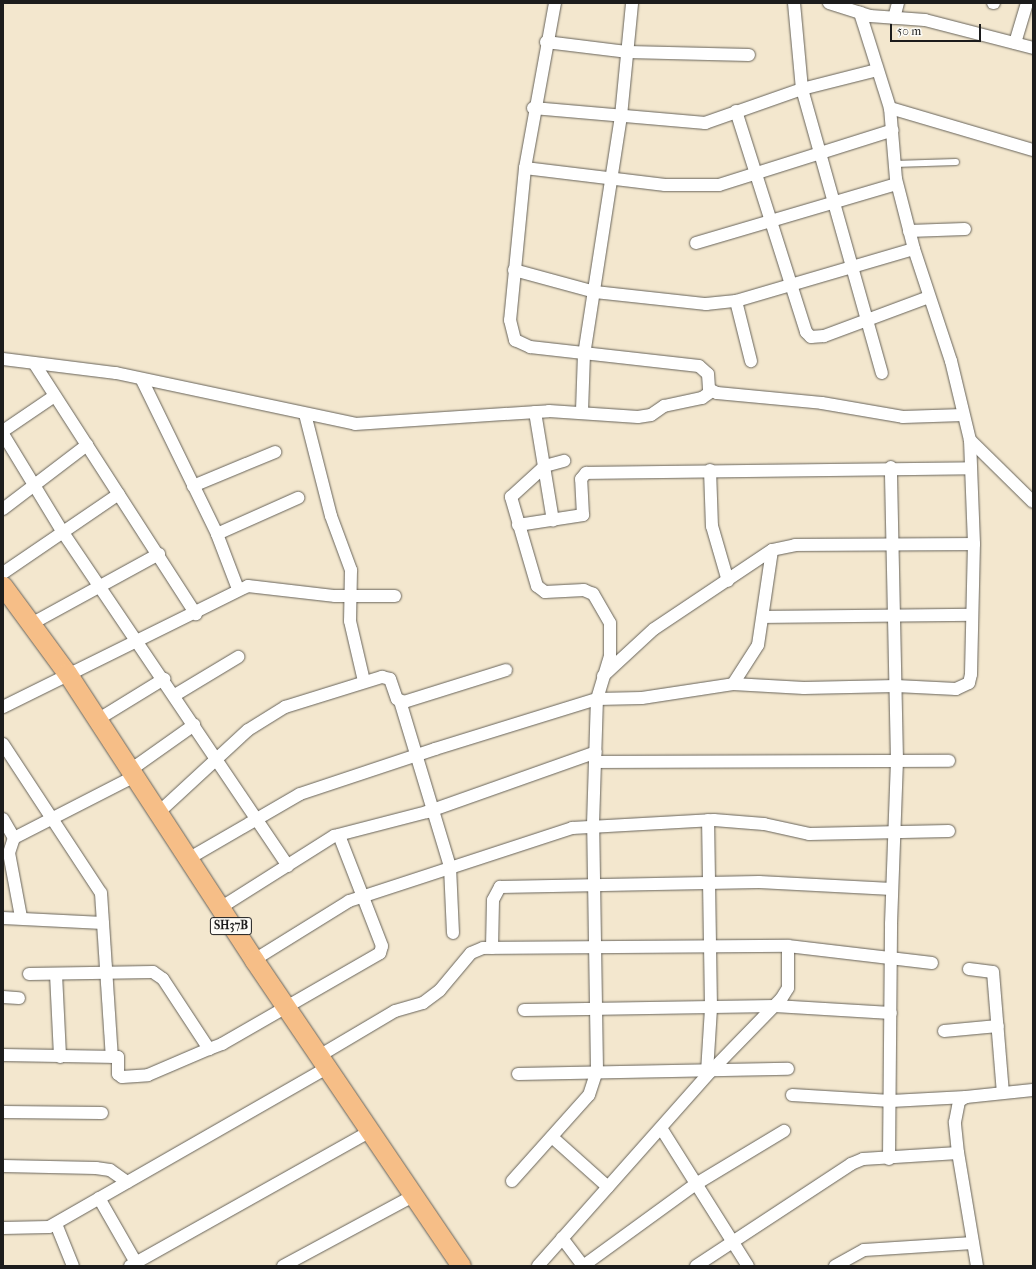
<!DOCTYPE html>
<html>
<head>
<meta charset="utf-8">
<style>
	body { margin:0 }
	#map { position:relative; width:1036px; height:1269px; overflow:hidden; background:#f3e7ce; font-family:"IM FELL French Canon",serif }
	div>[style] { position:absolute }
	.roads { filter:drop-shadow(0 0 1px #67635a) drop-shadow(0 0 1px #67635a) }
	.lane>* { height:6px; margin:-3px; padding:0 3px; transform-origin:3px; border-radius:3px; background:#fff }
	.street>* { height:12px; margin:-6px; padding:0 6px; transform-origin:6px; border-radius:6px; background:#fff }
	.primary>* { height:19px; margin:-9.5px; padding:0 9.5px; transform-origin:9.5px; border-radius:9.5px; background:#f6be87 }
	span { translate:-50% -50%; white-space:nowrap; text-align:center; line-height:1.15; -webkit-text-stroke:3px #fdfcf7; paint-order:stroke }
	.shield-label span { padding:1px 3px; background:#fdfcf7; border:1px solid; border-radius:3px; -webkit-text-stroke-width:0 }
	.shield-label { font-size:12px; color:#1c1c1c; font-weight:700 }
	.frame { position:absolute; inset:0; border:4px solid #1c1c1c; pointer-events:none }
	.scale { position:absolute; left:890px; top:24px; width:91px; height:18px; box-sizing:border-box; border:2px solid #1c1c1c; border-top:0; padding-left:5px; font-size:12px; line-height:14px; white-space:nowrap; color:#1c1c1c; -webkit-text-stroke:3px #fdfcf7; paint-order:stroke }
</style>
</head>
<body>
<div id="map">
	<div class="roads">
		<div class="lane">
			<div style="left:895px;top:164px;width:61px;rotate:-1.9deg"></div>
		</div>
		<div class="street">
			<div style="left:555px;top:3px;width:168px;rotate:100.3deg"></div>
			<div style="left:525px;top:168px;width:153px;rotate:95.6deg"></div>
			<div style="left:510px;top:320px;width:21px;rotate:76deg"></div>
			<div style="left:515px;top:340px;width:17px;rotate:25deg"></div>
			<div style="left:530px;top:347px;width:170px;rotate:6.4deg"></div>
			<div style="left:699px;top:366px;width:12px;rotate:42deg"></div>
			<div style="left:708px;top:374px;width:15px;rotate:86deg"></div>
			<div style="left:709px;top:389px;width:9px;rotate:27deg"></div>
			<div style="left:717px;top:393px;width:105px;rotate:5.4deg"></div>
			<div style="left:822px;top:403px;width:82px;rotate:9.8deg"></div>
			<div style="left:903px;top:417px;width:60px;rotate:-1.9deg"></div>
			<div style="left:794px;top:3px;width:86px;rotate:84.7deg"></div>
			<div style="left:802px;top:89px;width:295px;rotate:74.3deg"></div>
			<div style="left:829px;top:3px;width:43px;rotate:17.6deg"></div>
			<div style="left:870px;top:16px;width:55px;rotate:4.2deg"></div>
			<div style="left:925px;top:20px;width:112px;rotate:14.5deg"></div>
			<div style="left:993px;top:3px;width:1px"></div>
			<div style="left:894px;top:18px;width:16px;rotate:-75deg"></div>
			<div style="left:546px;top:42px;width:83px;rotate:7deg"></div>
			<div style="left:628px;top:52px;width:121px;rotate:1.4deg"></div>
			<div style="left:1015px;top:43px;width:42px;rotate:-73.3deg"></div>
			<div style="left:533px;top:108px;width:173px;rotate:5deg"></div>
			<div style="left:705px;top:123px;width:103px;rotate:-19.3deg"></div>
			<div style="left:802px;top:89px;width:77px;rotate:-14.2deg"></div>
			<div style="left:890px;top:108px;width:149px;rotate:16.4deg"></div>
			<div style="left:736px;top:111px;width:232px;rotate:72.4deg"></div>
			<div style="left:806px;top:332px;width:7px;rotate:45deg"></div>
			<div style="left:811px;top:337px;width:13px;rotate:-4deg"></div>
			<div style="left:824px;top:336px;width:112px;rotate:-20.4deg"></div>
			<div style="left:525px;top:168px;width:141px;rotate:6.9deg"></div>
			<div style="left:665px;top:185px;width:54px"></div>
			<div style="left:719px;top:185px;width:182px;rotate:-17.5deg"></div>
			<div style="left:909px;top:231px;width:56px;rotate:-2deg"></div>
			<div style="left:696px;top:243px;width:209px;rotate:-16.4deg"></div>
			<div style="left:514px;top:270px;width:84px;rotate:15.2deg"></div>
			<div style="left:595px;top:292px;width:112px;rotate:6.2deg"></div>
			<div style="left:706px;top:304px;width:30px;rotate:-6deg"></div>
			<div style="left:736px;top:301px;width:185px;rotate:-16.3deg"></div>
			<div style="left:736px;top:301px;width:62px;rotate:76deg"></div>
			<div style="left:3px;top:359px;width:114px;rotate:7.1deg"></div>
			<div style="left:116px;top:373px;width:244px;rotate:12deg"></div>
			<div style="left:355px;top:424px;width:194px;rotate:-3.8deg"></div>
			<div style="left:549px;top:411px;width:89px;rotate:3.9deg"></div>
			<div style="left:638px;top:417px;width:13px;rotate:-9deg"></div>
			<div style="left:651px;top:415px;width:16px;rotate:-35deg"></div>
			<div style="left:664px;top:406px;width:39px;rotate:-12deg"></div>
			<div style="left:702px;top:398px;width:12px;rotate:-35deg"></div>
			<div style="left:34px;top:363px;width:299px;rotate:57.2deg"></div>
			<div style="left:142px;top:380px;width:171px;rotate:64deg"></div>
			<div style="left:217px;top:534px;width:59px;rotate:69.1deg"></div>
			<div style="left:582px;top:411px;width:56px;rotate:-88deg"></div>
			<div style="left:584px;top:355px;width:242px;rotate:-81.2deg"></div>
			<div style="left:621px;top:116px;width:114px;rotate:-84.4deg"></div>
			<div style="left:535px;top:412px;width:110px;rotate:80.6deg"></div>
			<div style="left:305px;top:414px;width:105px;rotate:75.7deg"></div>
			<div style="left:331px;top:516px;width:58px;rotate:69.7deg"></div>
			<div style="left:351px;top:570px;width:51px;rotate:91.1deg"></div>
			<div style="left:350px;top:621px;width:62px;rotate:76.9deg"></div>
			<div style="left:3px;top:431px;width:60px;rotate:-34.2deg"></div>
			<div style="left:3px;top:434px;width:114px;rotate:58.7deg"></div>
			<div style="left:62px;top:531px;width:404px;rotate:56deg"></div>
			<div style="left:970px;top:440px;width:88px;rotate:44.5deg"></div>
			<div style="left:710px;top:470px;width:56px;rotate:88deg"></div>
			<div style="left:712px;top:526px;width:57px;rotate:73.8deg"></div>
			<div style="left:193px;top:486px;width:89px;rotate:-22.5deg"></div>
			<div style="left:3px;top:509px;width:106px;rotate:-37.3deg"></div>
			<div style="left:518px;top:525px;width:66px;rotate:-8.7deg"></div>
			<div style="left:583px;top:515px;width:36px;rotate:-93deg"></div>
			<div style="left:581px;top:479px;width:8px;rotate:-50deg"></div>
			<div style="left:586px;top:473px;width:384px;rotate:-0.7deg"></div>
			<div style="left:217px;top:534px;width:89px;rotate:-24deg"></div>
			<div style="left:3px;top:573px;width:140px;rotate:-34.3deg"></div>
			<div style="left:764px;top:617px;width:206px;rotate:-0.6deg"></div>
			<div style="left:31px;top:624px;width:146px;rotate:-28.7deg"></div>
			<div style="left:603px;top:676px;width:69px;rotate:-42.7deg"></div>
			<div style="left:654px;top:629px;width:142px;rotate:-33.8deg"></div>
			<div style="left:733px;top:684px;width:71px;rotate:3.2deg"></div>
			<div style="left:804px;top:688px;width:92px;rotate:-1.2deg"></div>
			<div style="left:896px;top:686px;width:60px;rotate:2.9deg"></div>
			<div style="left:956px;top:689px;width:14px;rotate:-25deg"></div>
			<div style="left:969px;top:683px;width:9px;rotate:-77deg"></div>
			<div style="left:971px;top:674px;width:130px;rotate:-88.7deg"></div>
			<div style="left:974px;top:544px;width:104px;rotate:-92.2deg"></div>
			<div style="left:970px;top:440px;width:81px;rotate:-103.5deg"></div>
			<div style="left:951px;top:361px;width:118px;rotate:-108.3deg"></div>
			<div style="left:914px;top:249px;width:72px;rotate:-104.4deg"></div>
			<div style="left:896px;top:179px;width:71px;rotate:-94.8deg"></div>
			<div style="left:890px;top:108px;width:100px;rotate:-107.5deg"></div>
			<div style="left:175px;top:695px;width:74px;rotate:-31.1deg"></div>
			<div style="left:400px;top:701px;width:173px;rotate:73.2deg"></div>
			<div style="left:450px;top:867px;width:66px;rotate:87.4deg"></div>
			<div style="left:3px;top:707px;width:273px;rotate:-26.3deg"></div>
			<div style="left:248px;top:586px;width:88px;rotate:6.6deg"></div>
			<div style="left:335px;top:596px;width:60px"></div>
			<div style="left:97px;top:720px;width:79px;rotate:-31.5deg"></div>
			<div style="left:3px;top:744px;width:178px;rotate:56.7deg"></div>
			<div style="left:101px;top:893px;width:164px;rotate:86.2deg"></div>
			<div style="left:595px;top:762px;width:354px;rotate:-0.2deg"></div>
			<div style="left:129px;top:771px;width:80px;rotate:-35.3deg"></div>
			<div style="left:158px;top:813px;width:122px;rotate:-42.7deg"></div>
			<div style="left:248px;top:730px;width:44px;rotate:-31.9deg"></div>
			<div style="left:285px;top:707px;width:102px;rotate:-17.2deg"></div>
			<div style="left:382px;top:677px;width:8px;rotate:14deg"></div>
			<div style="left:390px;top:679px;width:21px;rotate:71deg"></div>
			<div style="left:397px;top:699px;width:8px;rotate:23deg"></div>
			<div style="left:404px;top:702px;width:107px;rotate:-17.4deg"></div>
			<div style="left:3px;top:819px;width:22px;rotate:60deg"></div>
			<div style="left:188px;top:859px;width:129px;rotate:-30.1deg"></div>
			<div style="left:300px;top:794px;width:142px;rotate:-18.4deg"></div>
			<div style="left:435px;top:749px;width:170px;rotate:-17.2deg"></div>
			<div style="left:597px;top:699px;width:45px;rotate:-1.3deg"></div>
			<div style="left:642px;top:698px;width:92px;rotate:-8.7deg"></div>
			<div style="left:733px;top:684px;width:46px;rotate:-57.3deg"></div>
			<div style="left:758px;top:645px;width:96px;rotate:-81.6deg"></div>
			<div style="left:772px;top:550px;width:24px;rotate:-12deg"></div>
			<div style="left:795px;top:545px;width:179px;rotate:-0.3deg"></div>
			<div style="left:220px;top:908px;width:135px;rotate:-32.3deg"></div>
			<div style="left:334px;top:836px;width:96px;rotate:-14.5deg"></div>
			<div style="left:427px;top:812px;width:179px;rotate:-19.5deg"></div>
			<div style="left:21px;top:917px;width:65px;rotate:-100.6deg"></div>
			<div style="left:9px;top:853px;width:16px;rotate:-72deg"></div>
			<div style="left:14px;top:838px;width:134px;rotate:-27.1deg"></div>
			<div style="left:3px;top:918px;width:100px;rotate:2.9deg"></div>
			<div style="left:788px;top:946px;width:145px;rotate:6.7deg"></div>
			<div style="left:492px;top:948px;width:48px;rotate:-88.8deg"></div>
			<div style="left:493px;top:900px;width:15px;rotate:-62deg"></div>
			<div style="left:500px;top:887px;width:259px;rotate:-1.1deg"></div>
			<div style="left:759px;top:882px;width:133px;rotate:3deg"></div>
			<div style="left:254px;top:960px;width:112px;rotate:-31.8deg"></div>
			<div style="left:349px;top:901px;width:235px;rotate:-18.1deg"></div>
			<div style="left:572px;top:828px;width:142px;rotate:-3.2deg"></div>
			<div style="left:714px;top:820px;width:50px;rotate:4.6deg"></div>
			<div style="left:764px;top:824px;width:46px;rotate:12.5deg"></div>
			<div style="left:809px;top:834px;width:140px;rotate:-1.2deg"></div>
			<div style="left:969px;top:969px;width:24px;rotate:7deg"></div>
			<div style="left:993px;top:972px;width:121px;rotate:85.3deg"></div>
			<div style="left:29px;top:974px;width:124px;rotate:-0.9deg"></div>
			<div style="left:153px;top:972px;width:12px;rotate:35deg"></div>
			<div style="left:163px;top:979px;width:84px;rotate:56.7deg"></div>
			<div style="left:209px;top:1049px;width:14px;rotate:-21deg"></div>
			<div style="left:222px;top:1044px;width:182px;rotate:-29.9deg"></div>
			<div style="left:380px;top:953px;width:7px;rotate:-74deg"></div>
			<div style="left:382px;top:946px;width:119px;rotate:-111.2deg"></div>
			<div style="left:56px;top:974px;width:83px;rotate:87.2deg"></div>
			<div style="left:3px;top:997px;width:16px;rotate:4deg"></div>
			<div style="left:524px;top:1010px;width:251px;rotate:-0.9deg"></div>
			<div style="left:775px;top:1006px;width:116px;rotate:3.5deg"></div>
			<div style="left:944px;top:1031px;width:54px;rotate:-5.3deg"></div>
			<div style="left:3px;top:1055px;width:115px;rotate:1deg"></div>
			<div style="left:118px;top:1057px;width:17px;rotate:90deg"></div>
			<div style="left:118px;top:1074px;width:5px;rotate:37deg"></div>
			<div style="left:122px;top:1077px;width:26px;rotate:-4deg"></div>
			<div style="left:148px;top:1075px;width:66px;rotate:-23.1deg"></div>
			<div style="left:319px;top:1056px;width:88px;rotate:-30.6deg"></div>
			<div style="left:395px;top:1011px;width:29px;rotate:-16deg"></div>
			<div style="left:423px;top:1003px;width:21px;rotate:-37deg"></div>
			<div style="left:440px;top:990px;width:48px;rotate:-50deg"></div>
			<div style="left:471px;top:953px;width:13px;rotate:-23deg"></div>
			<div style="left:483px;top:948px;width:305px;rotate:-0.4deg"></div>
			<div style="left:788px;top:946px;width:42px;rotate:90deg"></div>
			<div style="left:788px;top:988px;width:13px;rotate:122deg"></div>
			<div style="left:781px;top:999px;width:102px;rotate:134.2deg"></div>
			<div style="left:710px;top:1072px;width:259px;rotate:131.6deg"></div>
			<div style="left:707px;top:1072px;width:64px;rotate:-86.4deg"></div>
			<div style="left:711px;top:1008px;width:188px;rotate:-90.9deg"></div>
			<div style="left:518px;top:1074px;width:270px;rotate:-1.1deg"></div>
			<div style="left:792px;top:1095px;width:99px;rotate:3.5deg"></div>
			<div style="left:891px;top:1101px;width:75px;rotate:-3.1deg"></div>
			<div style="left:3px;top:1112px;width:99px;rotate:0.6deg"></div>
			<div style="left:661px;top:1128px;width:163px;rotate:57.8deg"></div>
			<div style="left:552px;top:1137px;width:75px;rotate:41.8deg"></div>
			<div style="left:889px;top:1159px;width:235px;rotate:-89.5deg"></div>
			<div style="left:891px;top:924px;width:163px;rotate:-87.9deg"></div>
			<div style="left:897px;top:761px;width:294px;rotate:-91.2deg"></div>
			<div style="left:3px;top:1166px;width:93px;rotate:1.2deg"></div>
			<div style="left:96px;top:1168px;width:14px;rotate:8deg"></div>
			<div style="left:110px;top:1170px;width:21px;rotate:35deg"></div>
			<div style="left:512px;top:1181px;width:115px;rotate:-48.2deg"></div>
			<div style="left:589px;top:1095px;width:26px;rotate:-72deg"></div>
			<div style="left:597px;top:1070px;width:245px;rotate:-90.9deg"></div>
			<div style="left:593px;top:825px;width:126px;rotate:-88.2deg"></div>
			<div style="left:597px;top:699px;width:45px;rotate:-73.2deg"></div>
			<div style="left:610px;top:656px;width:33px;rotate:-90deg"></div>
			<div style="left:610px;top:623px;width:34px;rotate:-120deg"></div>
			<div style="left:593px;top:594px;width:10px;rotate:-156deg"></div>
			<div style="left:584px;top:590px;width:39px;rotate:177deg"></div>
			<div style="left:545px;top:592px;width:10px;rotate:-143deg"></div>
			<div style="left:537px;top:586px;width:93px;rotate:-106.3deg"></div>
			<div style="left:511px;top:497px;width:46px;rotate:-42.4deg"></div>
			<div style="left:545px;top:466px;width:20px;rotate:-15deg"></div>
			<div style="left:99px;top:1198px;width:78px;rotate:60.2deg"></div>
			<div style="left:56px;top:1224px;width:45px;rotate:68deg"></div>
			<div style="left:3px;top:1228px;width:46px;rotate:-1.2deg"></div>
			<div style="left:49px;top:1227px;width:320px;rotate:-29.8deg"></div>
			<div style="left:562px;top:1238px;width:35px;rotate:53deg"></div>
			<div style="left:130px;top:1266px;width:276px;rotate:-29.3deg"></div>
			<div style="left:283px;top:1266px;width:150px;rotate:-28.3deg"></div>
			<div style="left:583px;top:1266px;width:140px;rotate:-36deg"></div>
			<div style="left:696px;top:1184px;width:103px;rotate:-31.1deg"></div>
			<div style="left:696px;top:1266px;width:186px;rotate:-33.3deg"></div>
			<div style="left:851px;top:1164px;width:13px;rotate:-23deg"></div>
			<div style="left:863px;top:1159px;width:95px;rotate:-3.6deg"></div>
			<div style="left:835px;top:1266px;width:33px;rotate:-29deg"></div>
			<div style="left:864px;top:1250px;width:109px;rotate:-3.7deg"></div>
			<div style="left:977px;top:1266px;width:115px;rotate:-99.5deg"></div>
			<div style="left:958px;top:1153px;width:31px;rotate:-96deg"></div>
			<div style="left:955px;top:1122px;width:21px;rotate:-79deg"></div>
			<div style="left:959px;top:1101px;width:8px;rotate:-30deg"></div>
			<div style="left:966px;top:1097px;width:67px;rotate:-6deg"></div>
		</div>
		<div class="primary">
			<div style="left:3px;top:586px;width:108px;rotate:53.7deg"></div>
			<div style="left:67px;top:673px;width:343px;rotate:56.9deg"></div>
			<div style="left:254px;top:960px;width:369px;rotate:55.9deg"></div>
		</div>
	</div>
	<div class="shield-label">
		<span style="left:231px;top:926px">SH37B</span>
	</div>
	<div class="frame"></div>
	<div class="scale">50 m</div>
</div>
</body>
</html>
